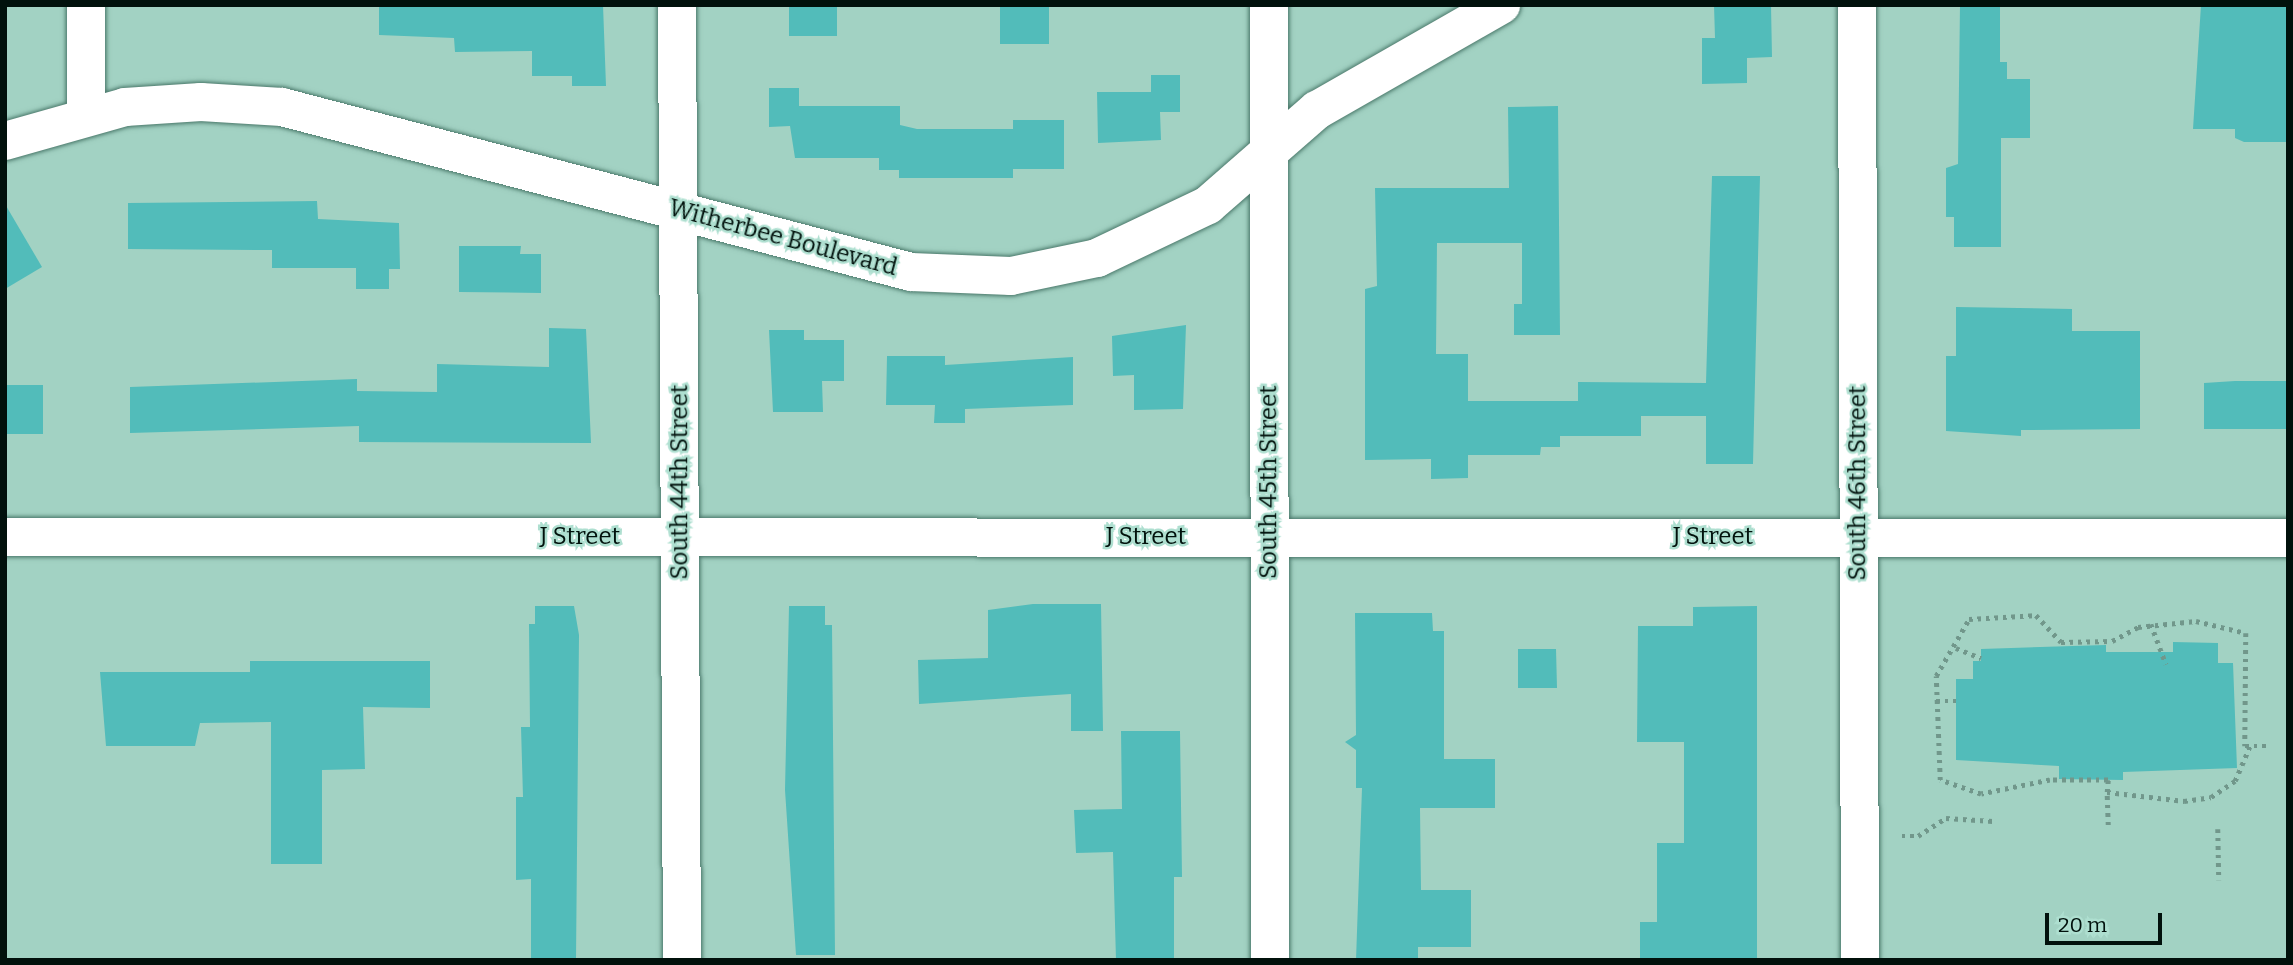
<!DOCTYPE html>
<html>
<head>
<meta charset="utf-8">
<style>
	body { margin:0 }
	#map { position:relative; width:2293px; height:965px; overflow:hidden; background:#a2d2c3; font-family:Bitter,serif }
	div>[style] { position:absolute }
	.building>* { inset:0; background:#52bcba }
	.path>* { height:4.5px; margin-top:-2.25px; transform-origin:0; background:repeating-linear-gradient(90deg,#71978b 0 3.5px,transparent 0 8.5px) }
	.roads { filter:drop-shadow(0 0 2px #4a786a) drop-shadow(0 0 2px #4a786a) }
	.minor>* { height:38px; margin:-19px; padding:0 19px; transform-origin:19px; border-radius:19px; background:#fff }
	span { translate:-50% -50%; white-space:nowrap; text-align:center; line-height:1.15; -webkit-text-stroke:5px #aedfd0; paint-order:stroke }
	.street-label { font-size:24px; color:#01110c }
	.frame { position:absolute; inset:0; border:7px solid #01110c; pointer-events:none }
	.scale { position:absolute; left:2045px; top:913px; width:117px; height:32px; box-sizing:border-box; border:4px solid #01110c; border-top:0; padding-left:9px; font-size:21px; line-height:24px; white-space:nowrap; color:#01110c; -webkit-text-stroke:5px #aedfd0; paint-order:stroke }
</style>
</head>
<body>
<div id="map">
	<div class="building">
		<div style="clip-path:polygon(379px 5px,603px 5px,606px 86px,572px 86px,572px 76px,532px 76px,532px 51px,455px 52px,454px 38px,379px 35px)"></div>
		<div style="clip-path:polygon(789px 5px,837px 5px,837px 36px,789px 36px)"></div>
		<div style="clip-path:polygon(1000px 5px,1049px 5px,1049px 44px,1000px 44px)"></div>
		<div style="clip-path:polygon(1714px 5px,1771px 5px,1772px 57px,1747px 58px,1747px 83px,1702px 84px,1702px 38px,1715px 38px)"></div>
		<div style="clip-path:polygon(1960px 5px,2000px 5px,2000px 62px,2007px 62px,2007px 79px,2030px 79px,2030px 138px,2001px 138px,2001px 247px,1954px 247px,1954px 217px,1946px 217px,1946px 168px,1958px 164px)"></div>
		<div style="clip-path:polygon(2201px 5px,2288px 5px,2288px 142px,2244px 142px,2235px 138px,2235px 129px,2193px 129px)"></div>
		<div style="clip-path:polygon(1151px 75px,1180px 75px,1180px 112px,1160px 112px,1161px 140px,1098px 143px,1097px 92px,1151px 92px)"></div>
		<div style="clip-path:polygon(769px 88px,799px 88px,799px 106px,900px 106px,900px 125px,917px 129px,1013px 129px,1013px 120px,1064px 120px,1064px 169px,1013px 169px,1013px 178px,899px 178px,899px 170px,879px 170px,879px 158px,795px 158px,790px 126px,769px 127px)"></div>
		<div style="clip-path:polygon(1558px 106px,1560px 335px,1514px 335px,1514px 304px,1522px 304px,1522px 243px,1437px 243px,1436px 354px,1468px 354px,1468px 401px,1578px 401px,1578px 382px,1706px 383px,1712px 176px,1760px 176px,1753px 464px,1706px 464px,1706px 416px,1641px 416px,1641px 436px,1560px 436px,1560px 447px,1541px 447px,1540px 455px,1468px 455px,1468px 478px,1431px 479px,1431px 459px,1365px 460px,1365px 289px,1377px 286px,1375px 188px,1509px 188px,1508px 107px)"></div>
		<div style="clip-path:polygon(317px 201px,318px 219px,399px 223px,400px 269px,389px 269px,389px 289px,356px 289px,356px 268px,272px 268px,272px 250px,128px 249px,128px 203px)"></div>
		<div style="clip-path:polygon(5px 204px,42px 267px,5px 289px)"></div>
		<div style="clip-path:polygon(459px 246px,521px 246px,520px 254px,541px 254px,541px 293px,459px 292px)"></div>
		<div style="clip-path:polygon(1956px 307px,2072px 309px,2072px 331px,2140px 331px,2140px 429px,2021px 430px,2021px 436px,1946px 431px,1946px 356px,1956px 356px)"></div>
		<div style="clip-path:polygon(1186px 325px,1183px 409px,1134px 410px,1134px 375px,1113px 376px,1112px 336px)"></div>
		<div style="clip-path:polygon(549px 328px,586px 329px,591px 443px,359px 442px,359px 426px,130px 433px,130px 387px,357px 379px,357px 391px,437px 392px,437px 364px,549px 367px)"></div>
		<div style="clip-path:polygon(769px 330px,804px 330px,804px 340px,844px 340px,844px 381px,822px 381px,823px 412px,773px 412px)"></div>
		<div style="clip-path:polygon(887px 356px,945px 356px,945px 365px,1073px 357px,1073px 405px,965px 409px,965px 423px,934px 423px,935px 405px,886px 405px)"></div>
		<div style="clip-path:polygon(2235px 381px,2288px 381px,2288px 429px,2204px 429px,2204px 383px)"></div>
		<div style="clip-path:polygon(5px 385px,43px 385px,43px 434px,5px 434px)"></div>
		<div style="clip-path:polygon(1033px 604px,1101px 604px,1103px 731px,1071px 731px,1071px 694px,919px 704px,918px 660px,988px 658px,988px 610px)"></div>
		<div style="clip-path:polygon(535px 606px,574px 606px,579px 635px,576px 960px,531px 960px,531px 879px,516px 880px,516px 797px,523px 797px,521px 727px,530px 727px,529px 624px,535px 624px)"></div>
		<div style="clip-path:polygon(789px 606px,825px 606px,825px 625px,832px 625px,835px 955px,796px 955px,785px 790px)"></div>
		<div style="clip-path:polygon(1757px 606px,1757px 960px,1640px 960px,1640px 922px,1657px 922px,1657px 843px,1684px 843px,1684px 742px,1637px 742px,1638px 626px,1693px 626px,1693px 607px)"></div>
		<div style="clip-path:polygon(1355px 613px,1432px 613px,1433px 631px,1444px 631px,1444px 759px,1495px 759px,1495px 808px,1420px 808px,1421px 890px,1471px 890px,1471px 947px,1418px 947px,1418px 960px,1356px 960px,1362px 788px,1356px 788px,1356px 750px,1345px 742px,1356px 735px)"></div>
		<div style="clip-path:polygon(2173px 642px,2218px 643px,2218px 663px,2233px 663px,2237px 768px,2123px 772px,2123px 780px,2059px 779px,2059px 766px,1956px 760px,1956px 679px,1973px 679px,1973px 661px,1981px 661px,1981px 649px,2106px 645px,2106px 652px,2173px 652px)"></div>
		<div style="clip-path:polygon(1518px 649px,1556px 649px,1557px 688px,1518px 688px)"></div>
		<div style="clip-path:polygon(250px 661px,430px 661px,430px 708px,363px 707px,365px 769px,322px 770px,322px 864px,271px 864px,271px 722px,200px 723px,195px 746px,106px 746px,100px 672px,250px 672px)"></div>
		<div style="clip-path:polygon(1121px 731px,1180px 731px,1182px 877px,1174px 877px,1174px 960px,1116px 960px,1113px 852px,1076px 853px,1074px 810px,1122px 809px)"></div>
	</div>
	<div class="path">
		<div style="left:2151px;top:624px;width:43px;rotate:69.4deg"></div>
		<div style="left:1956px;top:648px;width:27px;rotate:22deg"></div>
		<div style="left:1936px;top:701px;width:20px"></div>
		<div style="left:2107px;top:792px;width:12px;rotate:-85deg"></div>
		<div style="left:2108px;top:780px;width:58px;rotate:180deg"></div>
		<div style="left:2050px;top:780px;width:70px;rotate:168.5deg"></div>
		<div style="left:1981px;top:794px;width:43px;rotate:-161.1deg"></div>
		<div style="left:1940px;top:780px;width:104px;rotate:-92.2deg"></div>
		<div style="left:1936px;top:676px;width:66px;rotate:-59.9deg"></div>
		<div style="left:1969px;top:619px;width:67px;rotate:-3.4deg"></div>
		<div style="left:2036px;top:615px;width:37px;rotate:47deg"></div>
		<div style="left:2061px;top:642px;width:51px;rotate:-1.1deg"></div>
		<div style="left:2112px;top:641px;width:30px;rotate:-28deg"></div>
		<div style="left:2138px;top:627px;width:58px;rotate:-5.9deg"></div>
		<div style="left:2196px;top:621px;width:51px;rotate:13.5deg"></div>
		<div style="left:2246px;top:633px;width:113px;rotate:90.5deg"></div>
		<div style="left:2245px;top:746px;width:25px"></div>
		<div style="left:2108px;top:825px;width:33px;rotate:-92deg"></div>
		<div style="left:2107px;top:792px;width:78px;rotate:6.7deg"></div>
		<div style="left:2184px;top:801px;width:27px;rotate:-8deg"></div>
		<div style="left:2211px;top:797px;width:29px;rotate:-34deg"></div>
		<div style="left:2235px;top:781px;width:38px;rotate:-67deg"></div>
		<div style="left:2218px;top:829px;width:51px;rotate:88.9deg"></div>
		<div style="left:1902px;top:836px;width:16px"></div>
		<div style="left:1918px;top:836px;width:33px;rotate:-33deg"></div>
		<div style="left:1946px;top:818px;width:47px;rotate:3.7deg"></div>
	</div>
	<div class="roads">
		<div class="minor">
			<div style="left:86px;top:5px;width:109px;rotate:90deg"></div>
			<div style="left:677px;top:5px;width:955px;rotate:89.7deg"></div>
			<div style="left:1269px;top:5px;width:955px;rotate:89.94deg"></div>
			<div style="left:1857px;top:5px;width:955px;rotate:89.82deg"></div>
			<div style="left:5px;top:141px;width:125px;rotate:-15.8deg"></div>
			<div style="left:125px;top:107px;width:76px;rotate:-3.8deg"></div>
			<div style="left:201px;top:102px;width:81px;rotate:3.5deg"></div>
			<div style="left:282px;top:107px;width:650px;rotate:14.7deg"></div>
			<div style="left:911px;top:272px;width:100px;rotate:2.3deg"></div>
			<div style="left:1011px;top:276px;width:88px;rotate:-11.8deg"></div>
			<div style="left:1097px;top:258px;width:123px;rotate:-25.5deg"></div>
			<div style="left:1208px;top:205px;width:145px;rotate:-41.1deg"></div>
			<div style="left:1317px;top:110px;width:212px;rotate:-29.7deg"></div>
			<div style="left:5px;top:537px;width:2283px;rotate:0.03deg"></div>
		</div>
	</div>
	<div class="street-label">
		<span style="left:783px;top:238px;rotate:15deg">Witherbee Boulevard</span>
		<span style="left:680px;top:482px;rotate:-90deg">South 44th Street</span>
		<span style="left:1269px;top:482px;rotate:-90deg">South 45th Street</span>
		<span style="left:1858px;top:483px;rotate:-90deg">South 46th Street</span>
		<span style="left:580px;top:537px">J Street</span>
		<span style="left:1146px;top:537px">J Street</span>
		<span style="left:1713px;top:537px">J Street</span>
	</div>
	<div class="frame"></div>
	<div class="scale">20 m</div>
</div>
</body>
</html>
